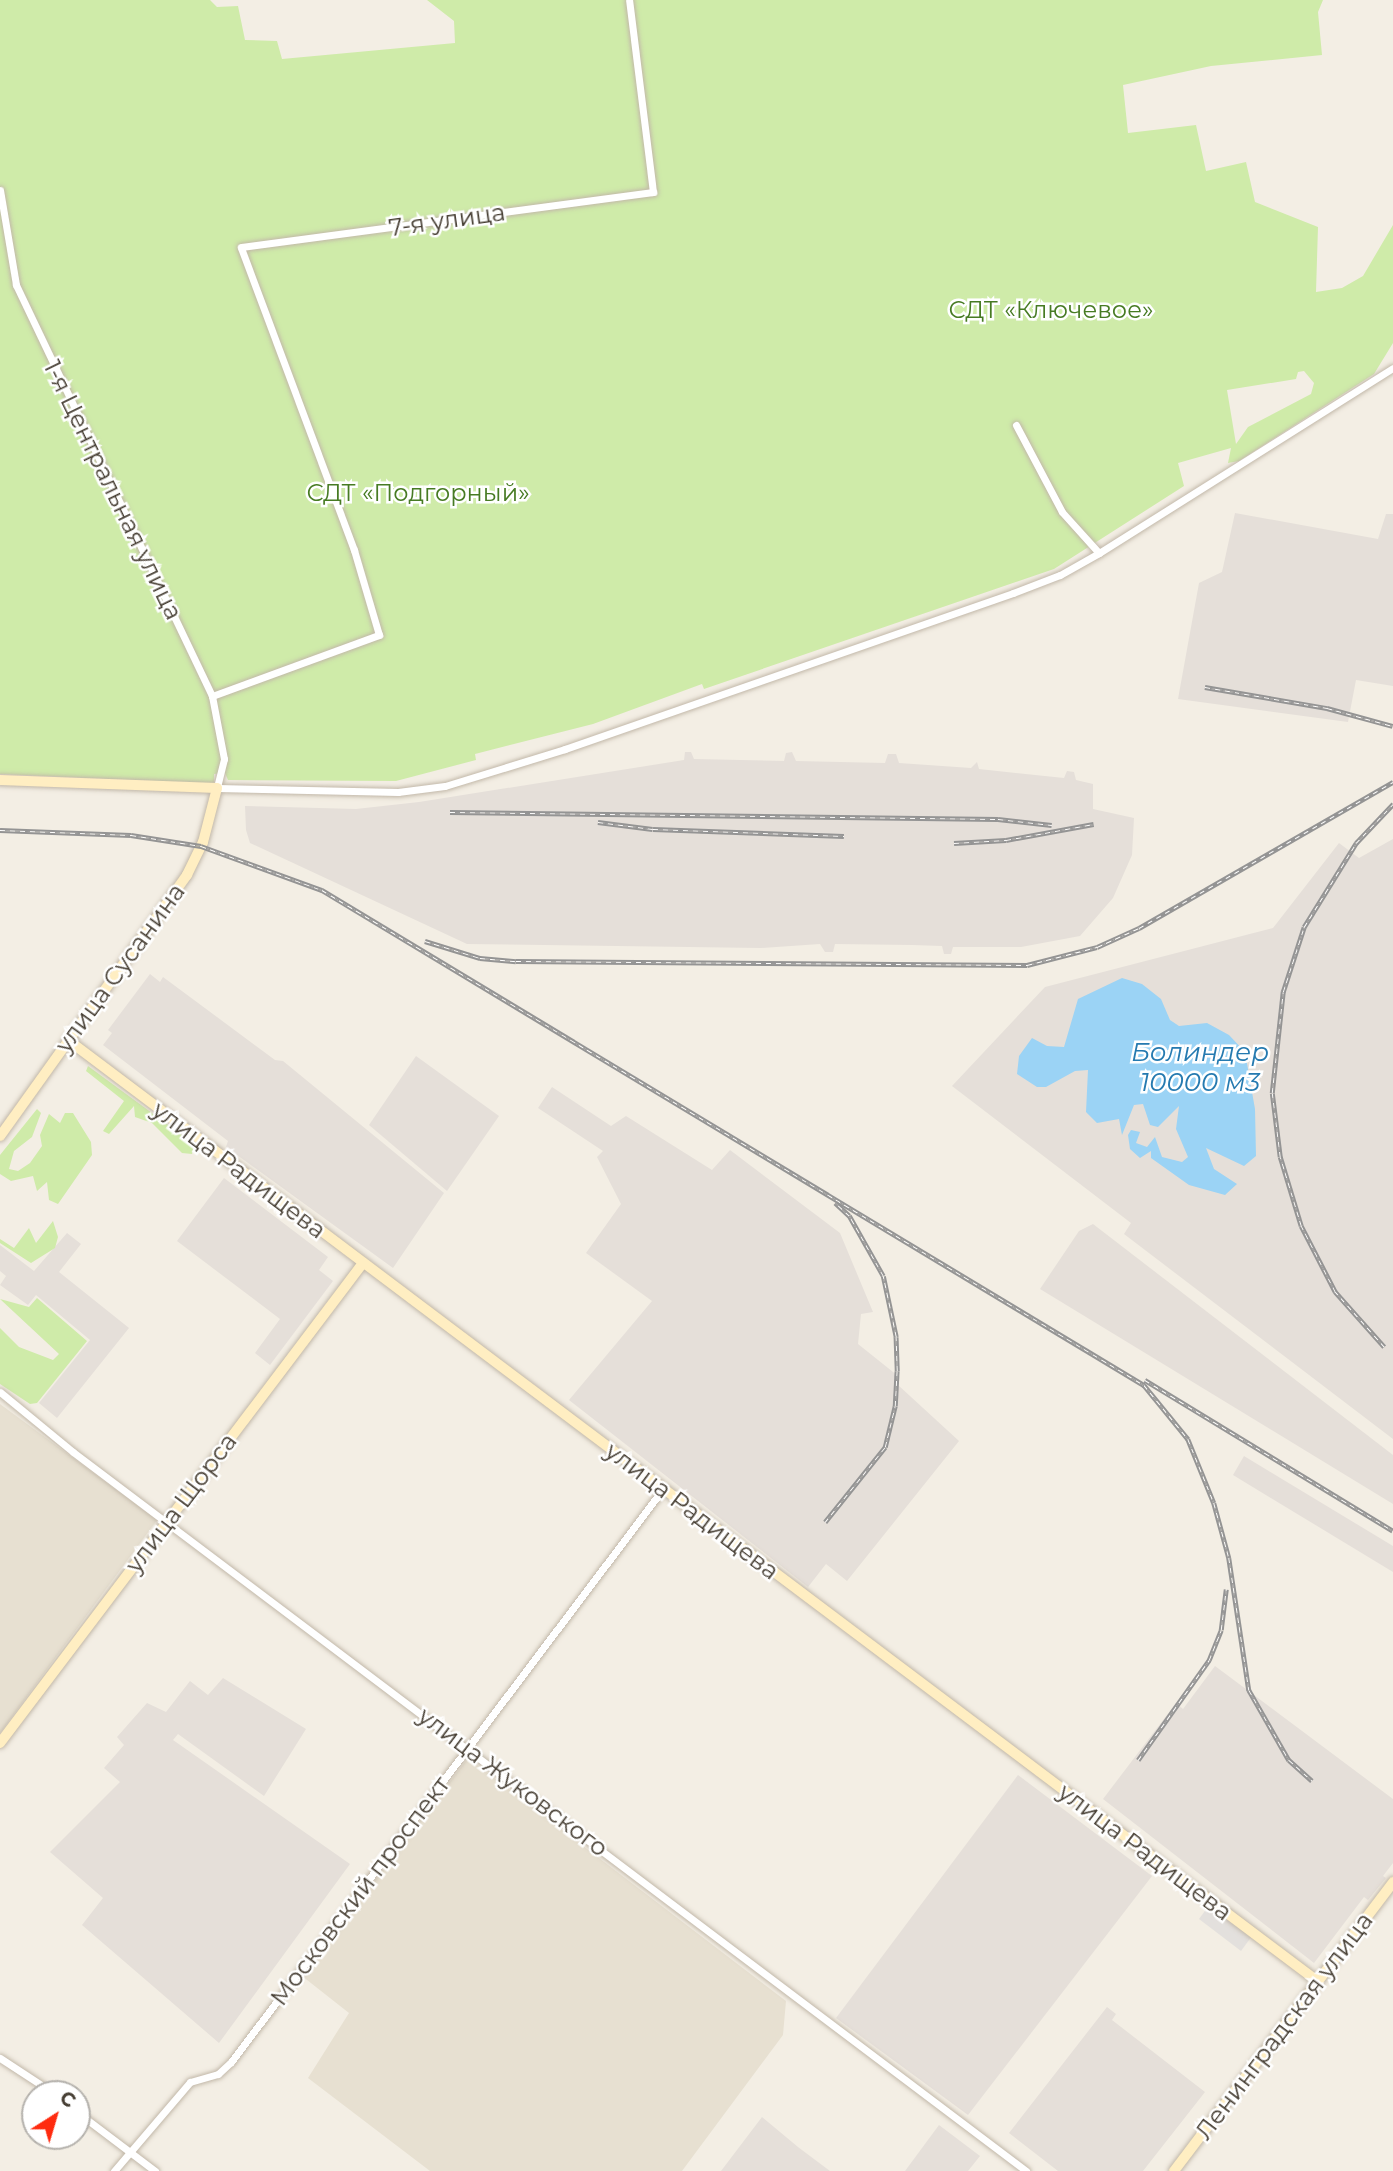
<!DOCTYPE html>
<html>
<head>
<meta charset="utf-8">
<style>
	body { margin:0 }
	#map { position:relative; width:1393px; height:2171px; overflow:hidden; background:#f3eee4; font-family:Montserrat,sans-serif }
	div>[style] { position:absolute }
	.residential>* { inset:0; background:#e7e0d1 }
	.industrial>* { inset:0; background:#e5dfd9 }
	.green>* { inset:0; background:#cfeba9 }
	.parking>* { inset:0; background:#e3e0dd }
	.water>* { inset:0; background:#9bd3f5 }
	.roads { filter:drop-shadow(0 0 2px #c2b8a9) drop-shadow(0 0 2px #c2b8a9) }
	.street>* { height:7px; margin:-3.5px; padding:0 3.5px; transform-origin:3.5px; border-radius:3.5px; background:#fff }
	.secondary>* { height:10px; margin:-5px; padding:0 5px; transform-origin:5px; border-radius:5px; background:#ffeec2 }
	.rail>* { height:4.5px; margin-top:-2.25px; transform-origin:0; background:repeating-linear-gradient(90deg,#fff 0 5px,#949494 0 10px); box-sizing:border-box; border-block:2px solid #949494 }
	span { translate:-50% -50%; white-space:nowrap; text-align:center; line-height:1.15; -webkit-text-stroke:5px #fff; paint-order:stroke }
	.street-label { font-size:24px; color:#463e33 }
	.park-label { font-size:24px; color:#477b23 }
	.water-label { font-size:26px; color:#257ab0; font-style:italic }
	.north { position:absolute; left:21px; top:2080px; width:70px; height:70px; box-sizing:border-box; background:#fff; border:2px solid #b5b2ad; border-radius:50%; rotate:37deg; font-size:19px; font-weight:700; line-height:28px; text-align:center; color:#463e33 }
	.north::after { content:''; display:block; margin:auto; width:24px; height:32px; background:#ff2b0f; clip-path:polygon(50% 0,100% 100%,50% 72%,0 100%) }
</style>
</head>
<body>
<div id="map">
	<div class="residential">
		<div style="clip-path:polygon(0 1404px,157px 1520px,0 1733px)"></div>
		<div style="clip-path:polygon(468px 1758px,786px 2001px,783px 2035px,682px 2171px,430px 2171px,308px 2078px,349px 2013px,302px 1976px)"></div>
	</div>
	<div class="industrial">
		<div style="clip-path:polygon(1235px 513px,1378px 539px,1386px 514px,1393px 514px,1393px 686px,1356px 680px,1348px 722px,1178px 699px,1199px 583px,1222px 572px)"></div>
		<div style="clip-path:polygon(685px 752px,691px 752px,694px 759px,784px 761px,786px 753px,792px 752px,796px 761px,885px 763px,888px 754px,896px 754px,899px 763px,971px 768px,977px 762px,979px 769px,1064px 778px,1067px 771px,1074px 772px,1076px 780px,1093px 784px,1093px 809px,1134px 818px,1132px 855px,1113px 898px,1080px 936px,1021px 947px,953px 947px,951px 954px,944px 954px,942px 946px,912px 945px,835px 944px,833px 952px,825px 952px,820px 944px,761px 948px,467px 944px,250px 843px,246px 830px,245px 806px,356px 809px,419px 802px,684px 760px)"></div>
		<div style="clip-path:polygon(1393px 839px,1393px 1439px,1124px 1234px,1131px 1223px,952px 1086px,1045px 987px,1273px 928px,1339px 843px,1359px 858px)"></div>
		<div style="clip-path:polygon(150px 974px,160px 982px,163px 977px,275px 1060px,283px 1061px,444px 1193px,393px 1268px,226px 1147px,228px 1141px,103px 1045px,112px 1033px,108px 1030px)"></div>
		<div style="clip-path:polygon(416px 1056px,499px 1116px,447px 1191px,369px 1125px)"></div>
		<div style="clip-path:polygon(552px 1087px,611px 1126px,626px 1116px,712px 1170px,730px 1150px,840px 1233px,873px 1312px,861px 1314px,858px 1344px,898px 1376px,898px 1385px,959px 1441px,847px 1581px,826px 1564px,808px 1587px,569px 1400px,652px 1301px,586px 1253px,621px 1204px,597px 1157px,603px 1151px,538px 1108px)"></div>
		<div style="clip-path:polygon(224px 1178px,328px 1257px,319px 1270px,333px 1281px,270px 1365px,255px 1353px,280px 1319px,177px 1241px)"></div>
		<div style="clip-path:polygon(1093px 1224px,1393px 1455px,1393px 1504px,1040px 1289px,1079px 1231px)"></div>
		<div style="clip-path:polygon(67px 1233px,81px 1244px,59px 1272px,129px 1328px,57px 1418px,39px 1403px,90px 1340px,36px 1295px,28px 1305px,0 1285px,6px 1276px,0 1271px,0 1245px,34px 1271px)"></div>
		<div style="clip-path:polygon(1244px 1456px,1393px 1546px,1393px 1572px,1233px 1475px)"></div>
		<div style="clip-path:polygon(1215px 1666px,1393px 1799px,1393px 1863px,1383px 1876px,1386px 1878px,1368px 1900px,1364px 1897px,1314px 1963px,1103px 1799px,1176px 1703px,1183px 1709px)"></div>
		<div style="clip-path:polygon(223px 1678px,306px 1729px,264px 1796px,178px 1734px,173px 1740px,350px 1864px,219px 2043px,82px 1925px,103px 1898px,50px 1852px,120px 1782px,104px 1768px,124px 1745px,117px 1737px,147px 1703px,166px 1712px,190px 1681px,208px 1695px)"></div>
		<div style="clip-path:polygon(1018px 1775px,1152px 1876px,968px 2115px,836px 2018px)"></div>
		<div style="clip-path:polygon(1107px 2007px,1116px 2014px,1112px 2020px,1205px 2092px,1143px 2171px,1058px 2171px,1009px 2133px)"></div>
		<div style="clip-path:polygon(762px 2117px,798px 2147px,830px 2171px,721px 2171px)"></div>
		<div style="clip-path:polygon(939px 2125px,980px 2156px,968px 2171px,905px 2171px)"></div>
	</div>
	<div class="green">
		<div style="clip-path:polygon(evenodd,0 0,210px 0,217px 7px,238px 6px,245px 40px,277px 41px,282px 59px,455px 43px,454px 21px,427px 0,1323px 0,1318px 12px,1322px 55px,1211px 66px,1123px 85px,1128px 133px,1196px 125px,1206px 171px,1246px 162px,1255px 202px,1318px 227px,1316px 292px,1342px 288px,1363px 276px,1393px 225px,1393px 343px,1374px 374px,1239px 461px,1228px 463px,1231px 448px,1178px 463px,1184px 486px,1054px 569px,704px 689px,702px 684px,593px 724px,475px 754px,476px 760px,396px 781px,228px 780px,225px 773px,214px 774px,214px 784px,0 774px,0 0,1304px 371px,1314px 383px,1311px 394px,1248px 427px,1236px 444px,1227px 390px,1296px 379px,1298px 372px,1304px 371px)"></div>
		<div style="clip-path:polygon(88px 1066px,186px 1138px,194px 1145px,192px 1154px,182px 1153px,152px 1123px,135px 1117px,134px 1106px,109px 1134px,103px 1131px,124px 1101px,86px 1071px)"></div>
		<div style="clip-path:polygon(37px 1109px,41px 1113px,32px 1137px,14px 1151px,9px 1169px,18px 1171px,30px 1163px,42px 1146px,40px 1135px,49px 1114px,60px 1123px,65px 1113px,73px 1113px,91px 1142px,92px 1155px,58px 1204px,49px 1200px,47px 1182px,37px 1191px,33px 1176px,11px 1181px,0 1174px,0 1155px)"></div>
		<div style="clip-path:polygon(53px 1221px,58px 1237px,55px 1248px,31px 1263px,0 1243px,0 1239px,14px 1248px,29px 1228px,36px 1243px)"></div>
		<div style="clip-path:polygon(37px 1298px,87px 1341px,37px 1403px,30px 1404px,0 1384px,0 1328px,19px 1347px,53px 1360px,59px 1354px,0 1299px,29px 1307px)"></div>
	</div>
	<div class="parking">
		<div style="clip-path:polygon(1210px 1904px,1252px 1936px,1241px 1951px,1199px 1919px)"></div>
	</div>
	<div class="water">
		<div style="clip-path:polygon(1122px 978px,1142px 984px,1161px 999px,1170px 1020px,1179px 1026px,1207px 1023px,1229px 1035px,1245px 1052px,1255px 1109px,1256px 1156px,1244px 1166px,1206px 1148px,1214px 1169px,1237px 1184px,1225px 1195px,1189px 1185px,1151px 1158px,1151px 1151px,1140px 1158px,1130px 1149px,1128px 1135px,1131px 1130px,1140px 1132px,1136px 1143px,1147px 1147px,1155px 1137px,1162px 1157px,1182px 1162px,1188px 1157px,1176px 1129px,1179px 1106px,1158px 1127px,1150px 1125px,1143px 1104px,1134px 1105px,1122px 1135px,1119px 1119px,1097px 1123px,1086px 1112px,1088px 1070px,1075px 1071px,1046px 1087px,1037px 1087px,1017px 1074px,1019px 1056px,1032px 1038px,1047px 1046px,1064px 1047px,1078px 999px)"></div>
	</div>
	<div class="roads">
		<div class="street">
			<div style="left:0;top:190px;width:96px;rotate:80.4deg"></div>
			<div style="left:16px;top:285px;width:455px;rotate:64.5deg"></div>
			<div style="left:212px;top:696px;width:64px;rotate:79.2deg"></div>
			<div style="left:224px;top:759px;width:30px;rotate:104deg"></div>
			<div style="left:217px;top:788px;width:181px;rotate:1.3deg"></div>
			<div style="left:398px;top:792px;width:47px;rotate:-7.3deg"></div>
			<div style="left:445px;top:786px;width:126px;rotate:-17.1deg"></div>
			<div style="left:565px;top:749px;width:474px;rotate:-19.2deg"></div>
			<div style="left:1013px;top:593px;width:50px;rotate:-21deg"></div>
			<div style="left:1060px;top:575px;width:45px;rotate:-29.4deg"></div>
			<div style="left:1099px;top:553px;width:347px;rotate:-32.2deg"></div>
			<div style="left:1016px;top:425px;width:98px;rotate:62.1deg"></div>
			<div style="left:1062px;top:512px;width:55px;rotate:47.9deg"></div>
			<div style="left:212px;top:696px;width:178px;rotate:-20.1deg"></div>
			<div style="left:379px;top:635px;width:89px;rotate:-106.4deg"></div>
			<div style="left:354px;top:550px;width:323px;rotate:-110.5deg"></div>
			<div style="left:241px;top:247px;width:416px;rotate:-7.6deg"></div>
			<div style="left:653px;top:192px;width:193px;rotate:-97.1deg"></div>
			<div style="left:0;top:1392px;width:94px;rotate:39.4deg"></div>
			<div style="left:73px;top:1452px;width:1194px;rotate:37.03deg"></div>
			<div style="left:0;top:2058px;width:66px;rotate:33.2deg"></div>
			<div style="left:77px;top:2112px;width:98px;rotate:37.1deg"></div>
			<div style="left:114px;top:2171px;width:117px;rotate:-49.5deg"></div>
			<div style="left:190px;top:2082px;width:29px;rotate:-16deg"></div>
			<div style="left:218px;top:2074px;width:18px;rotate:-43deg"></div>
			<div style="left:231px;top:2062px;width:718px;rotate:-52.99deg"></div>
		</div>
		<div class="secondary">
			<div style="left:0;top:780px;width:217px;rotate:2.1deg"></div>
			<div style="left:217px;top:788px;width:56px;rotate:104.5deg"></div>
			<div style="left:203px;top:842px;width:37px;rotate:116deg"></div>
			<div style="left:187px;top:875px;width:321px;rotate:125.6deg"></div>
			<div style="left:68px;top:1040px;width:1564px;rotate:36.99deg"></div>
			<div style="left:0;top:1743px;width:602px;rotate:-52.9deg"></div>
			<div style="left:1174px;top:2171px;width:363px;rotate:-52.8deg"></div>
		</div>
	</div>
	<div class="rail">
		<div style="left:1205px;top:687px;width:124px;rotate:9.8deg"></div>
		<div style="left:1327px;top:708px;width:68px;rotate:15.3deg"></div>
		<div style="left:450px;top:812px;width:548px;rotate:0.73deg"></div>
		<div style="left:998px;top:819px;width:54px;rotate:6.3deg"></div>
		<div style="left:598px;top:822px;width:55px;rotate:7.3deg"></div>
		<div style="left:653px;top:829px;width:191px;rotate:2.1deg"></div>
		<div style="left:0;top:830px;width:131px;rotate:2.2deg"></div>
		<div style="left:131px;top:835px;width:71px;rotate:8.9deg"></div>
		<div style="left:201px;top:846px;width:129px;rotate:20deg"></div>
		<div style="left:322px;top:890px;width:960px;rotate:31.06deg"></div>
		<div style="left:1144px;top:1385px;width:70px;rotate:50.8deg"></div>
		<div style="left:1188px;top:1439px;width:69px;rotate:67.9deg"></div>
		<div style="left:1214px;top:1503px;width:57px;rotate:74.7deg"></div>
		<div style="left:1229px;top:1558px;width:134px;rotate:81.4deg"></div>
		<div style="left:1249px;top:1690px;width:81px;rotate:60.3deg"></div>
		<div style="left:1289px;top:1760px;width:31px;rotate:42deg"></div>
		<div style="left:954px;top:843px;width:52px;rotate:-3.3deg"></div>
		<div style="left:1006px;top:840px;width:89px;rotate:-10.3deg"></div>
		<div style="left:425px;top:941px;width:58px;rotate:17.2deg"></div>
		<div style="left:480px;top:958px;width:36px;rotate:5deg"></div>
		<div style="left:516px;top:961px;width:511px;rotate:0.45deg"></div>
		<div style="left:1027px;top:965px;width:72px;rotate:-14.4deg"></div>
		<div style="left:1097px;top:947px;width:46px;rotate:-24.3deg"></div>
		<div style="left:1139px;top:928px;width:293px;rotate:-29.9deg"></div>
		<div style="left:1384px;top:1347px;width:74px;rotate:-131.7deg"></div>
		<div style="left:1335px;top:1292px;width:74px;rotate:-117.3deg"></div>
		<div style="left:1301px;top:1226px;width:72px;rotate:-106.9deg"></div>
		<div style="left:1280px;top:1157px;width:64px;rotate:-97.1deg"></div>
		<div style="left:1272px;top:1093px;width:102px;rotate:-83.8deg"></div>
		<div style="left:1283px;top:992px;width:68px;rotate:-72.1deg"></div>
		<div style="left:1304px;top:927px;width:99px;rotate:-58.2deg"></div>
		<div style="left:1356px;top:843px;width:54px;rotate:-46.5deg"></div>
		<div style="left:1145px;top:1380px;width:290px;rotate:31.3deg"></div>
		<div style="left:825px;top:1522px;width:96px;rotate:-51.3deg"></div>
		<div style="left:885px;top:1447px;width:42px;rotate:-76.3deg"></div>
		<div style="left:895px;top:1406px;width:35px;rotate:-87deg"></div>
		<div style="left:897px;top:1371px;width:34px;rotate:-92deg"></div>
		<div style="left:896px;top:1337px;width:62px;rotate:-102deg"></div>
		<div style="left:883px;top:1276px;width:69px;rotate:-119.5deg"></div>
		<div style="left:849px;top:1216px;width:19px;rotate:-137deg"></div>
		<div style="left:1138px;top:1760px;width:123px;rotate:-54.6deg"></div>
		<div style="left:1209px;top:1660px;width:32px;rotate:-68deg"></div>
		<div style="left:1221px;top:1630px;width:41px;rotate:-83deg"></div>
	</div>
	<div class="street-label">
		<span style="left:447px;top:220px;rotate:-8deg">7-я улица</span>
		<span style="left:113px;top:490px;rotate:64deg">1-я Центральная улица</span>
		<span style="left:120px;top:968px;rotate:-54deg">улица Сусанина</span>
		<span style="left:239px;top:1170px;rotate:37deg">улица Радищева</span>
		<span style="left:181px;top:1503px;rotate:-53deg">улица Щорса</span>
		<span style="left:692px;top:1511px;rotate:37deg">улица Радищева</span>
		<span style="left:513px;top:1782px;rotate:37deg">улица Жуковского</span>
		<span style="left:1145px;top:1852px;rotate:37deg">улица Радищева</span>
		<span style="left:360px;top:1891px;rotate:-53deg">Московский проспект</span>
		<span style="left:1284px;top:2026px;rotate:-53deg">Ленинградская улица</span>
	</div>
	<div class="park-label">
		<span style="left:1051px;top:310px">СДТ «Ключевое»</span>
		<span style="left:418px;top:493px">СДТ «Подгорный»</span>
	</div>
	<div class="water-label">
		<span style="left:1200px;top:1068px">Болиндер<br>10000 м3</span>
	</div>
	<div class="north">С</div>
</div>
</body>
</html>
